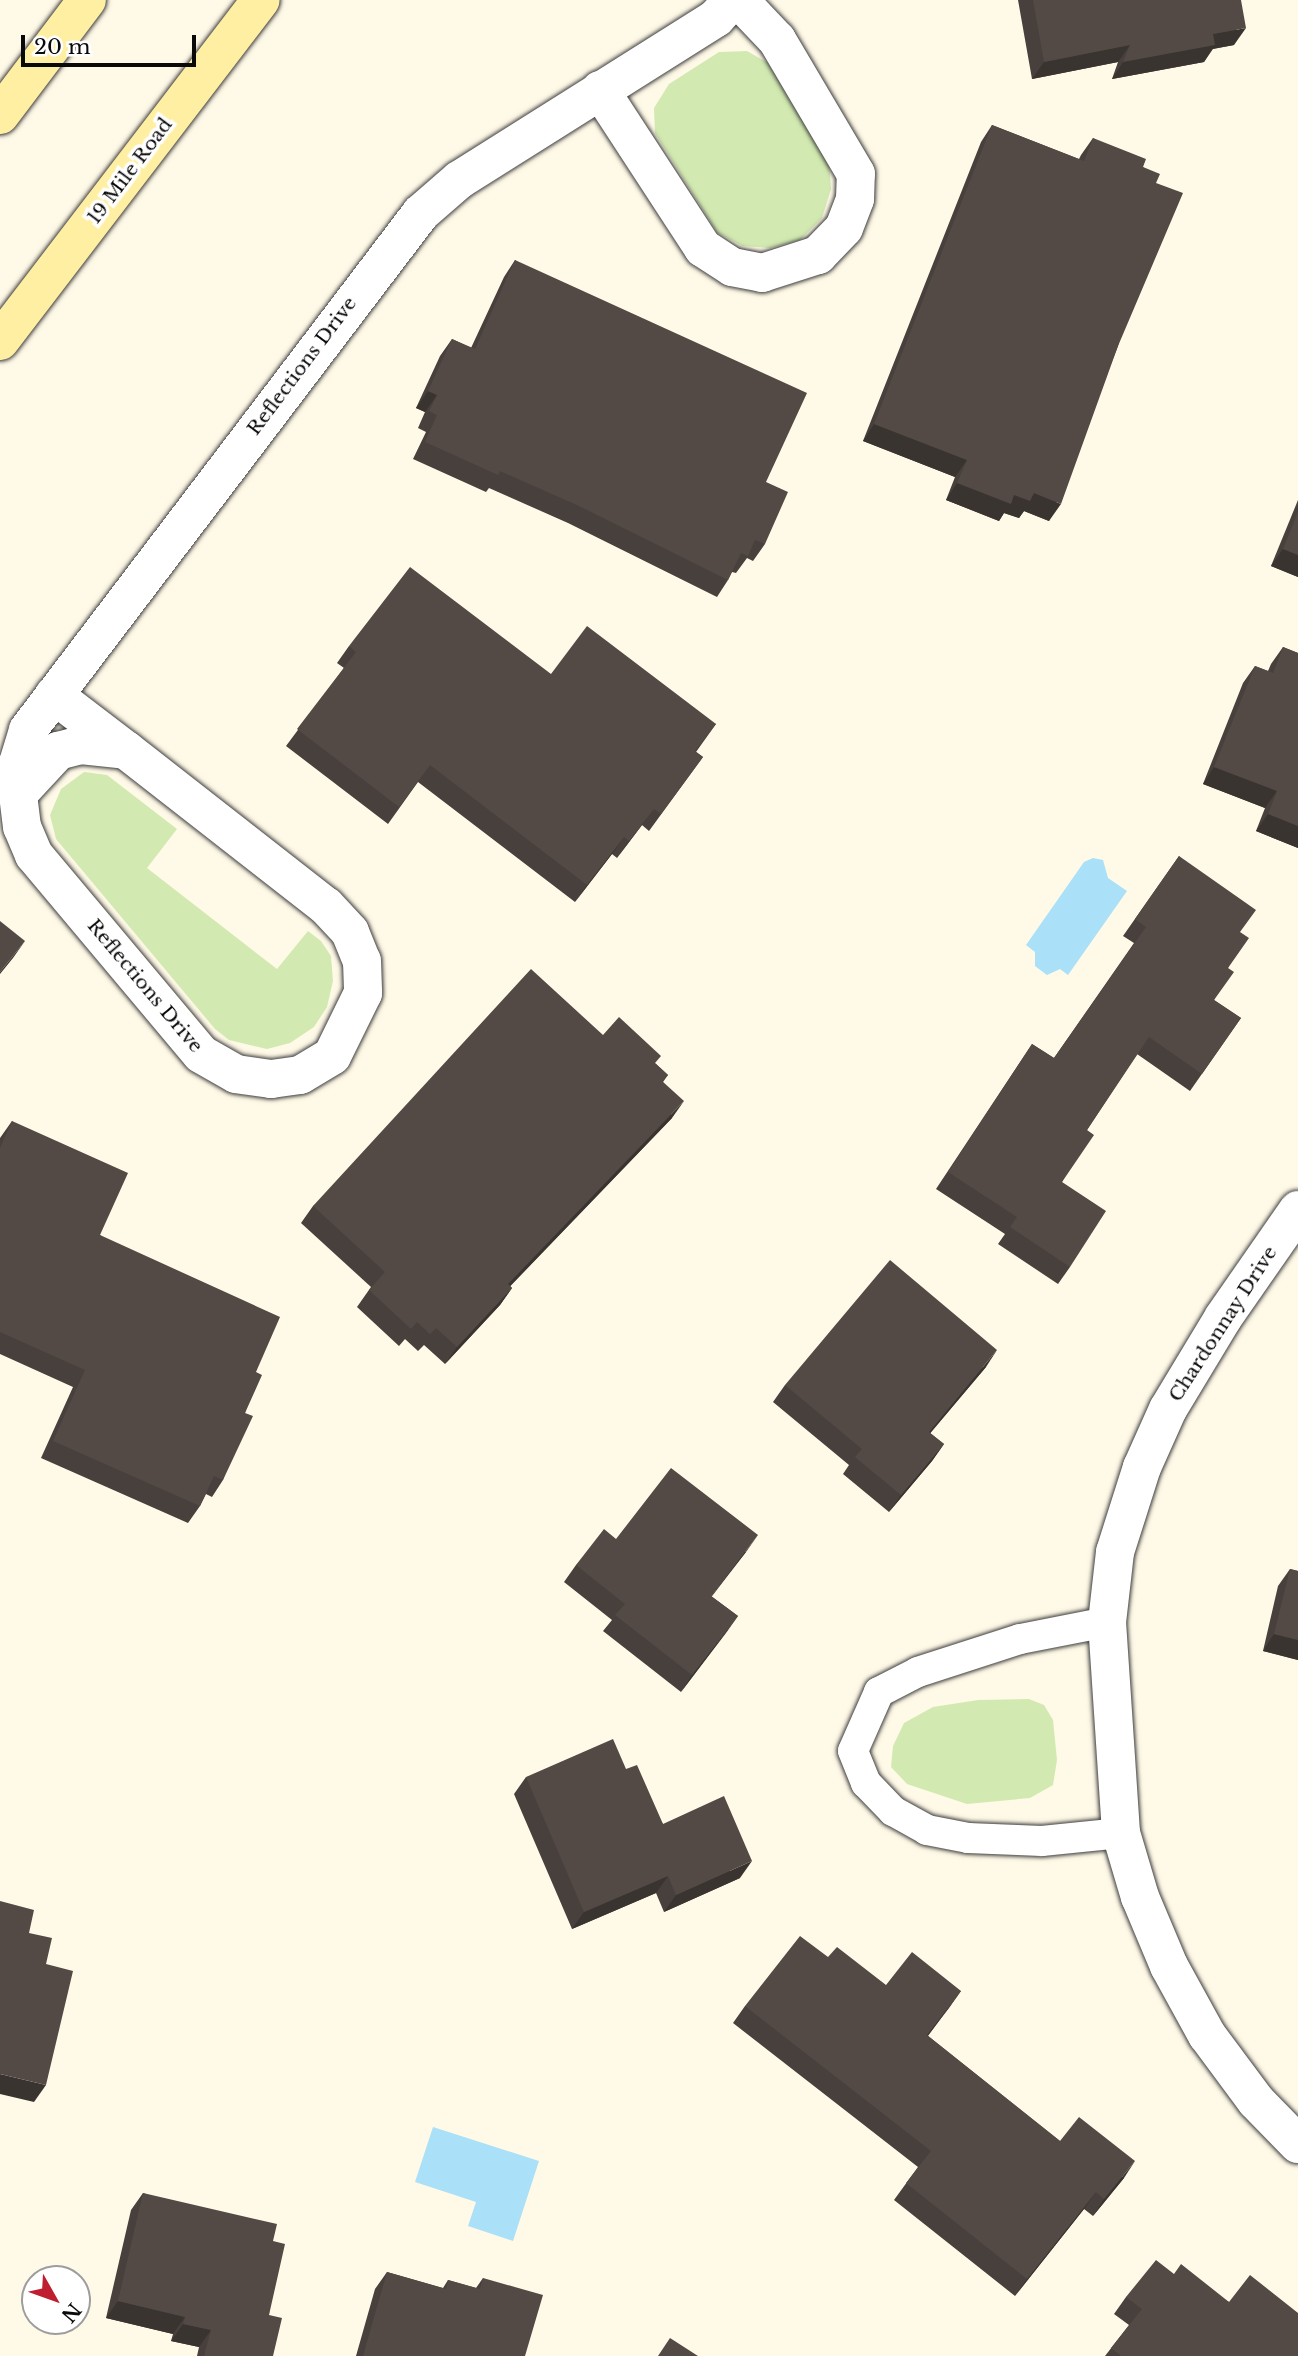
<!DOCTYPE html>
<html>
<head>
<meta charset="utf-8">
<style>
	body { margin:0 }
	#map { position:relative; width:1298px; height:2356px; overflow:hidden; background:#fff9e7; font-family:"Libre Baskerville",serif }
	div>[style] { position:absolute }
	.green>* { inset:0; background:#d2eab1 }
	.water>* { inset:0; background:#aae0f8 }
	.roads { filter:drop-shadow(0 0 2px #3d3d3d) drop-shadow(0 0 2px #3d3d3d) }
	.service>* { height:30px; margin:-15px; padding:0 15px; transform-origin:15px; border-radius:15px; background:#fff }
	.minor>* { height:38px; margin:-19px; padding:0 19px; transform-origin:19px; border-radius:19px; background:#fff }
	.secondary>* { height:38px; margin:-19px; padding:0 19px; transform-origin:19px; border-radius:19px; background:#ffefa2 }
	.wall>* { inset:0; background:#47403c }
	.shaded-wall>* { inset:0; background:#3a3431 }
	.building>* { inset:0; background:#534a46 }
	span { translate:-50% -50%; white-space:nowrap; text-align:center; line-height:1.15; -webkit-text-stroke:7px #fff; paint-order:stroke }
	.street-label { font-size:19px; color:#0a0a0a }
	.north { position:absolute; left:21px; top:2265px; width:70px; height:70px; box-sizing:border-box; background:#fff; border:2px solid #9d9d9d; border-radius:50%; rotate:130deg; font-size:19px; font-weight:700; line-height:28px; text-align:center; color:#0a0a0a }
	.north::after { content:''; display:block; margin:auto; width:24px; height:32px; background:#be1e30; clip-path:polygon(50% 0,100% 100%,50% 72%,0 100%) }
	.scale { position:absolute; left:21px; top:35px; width:175px; height:32px; box-sizing:border-box; border:4px solid #0a0a0a; border-top:0; padding-left:9px; font-size:21px; line-height:24px; white-space:nowrap; color:#0a0a0a; -webkit-text-stroke:5px #fff; paint-order:stroke }
</style>
</head>
<body>
<div id="map">
	<div class="green">
		<div style="clip-path:polygon(747px 51px,768px 63px,829px 163px,831px 189px,822px 218px,800px 240px,770px 248px,742px 246px,717px 232px,655px 133px,654px 108px,669px 84px,719px 52px)"></div>
		<div style="clip-path:polygon(84px 772px,107px 775px,177px 829px,147px 868px,277px 969px,308px 931px,321px 941px,331px 956px,333px 981px,327px 1007px,314px 1027px,290px 1043px,267px 1049px,229px 1040px,215px 1029px,56px 839px,50px 815px,61px 789px)"></div>
		<div style="clip-path:polygon(1029px 1699px,1044px 1705px,1053px 1720px,1057px 1760px,1053px 1785px,1030px 1798px,967px 1804px,907px 1784px,891px 1767px,893px 1746px,904px 1723px,933px 1707px,978px 1700px)"></div>
	</div>
	<div class="water">
		<div style="clip-path:polygon(1093px 858px,1103px 860px,1108px 878px,1127px 891px,1068px 975px,1060px 969px,1047px 975px,1035px 966px,1035px 952px,1026px 945px,1084px 862px)"></div>
		<div style="clip-path:polygon(433px 2127px,539px 2161px,513px 2241px,468px 2226px,476px 2202px,415px 2182px)"></div>
	</div>
	<div class="roads">
		<div class="service">
			<div style="left:1107px;top:1622px;width:89px;rotate:168.9deg"></div>
			<div style="left:1020px;top:1639px;width:107px;rotate:162.1deg"></div>
			<div style="left:918px;top:1672px;width:44px;rotate:152.9deg"></div>
			<div style="left:879px;top:1692px;width:64px;rotate:113.8deg"></div>
			<div style="left:853px;top:1751px;width:35px;rotate:68deg"></div>
			<div style="left:866px;top:1783px;width:39px;rotate:46deg"></div>
			<div style="left:893px;top:1811px;width:39px;rotate:29deg"></div>
			<div style="left:927px;top:1830px;width:42px;rotate:11deg"></div>
			<div style="left:968px;top:1838px;width:74px;rotate:2.3deg"></div>
			<div style="left:1042px;top:1841px;width:79px;rotate:-5.8deg"></div>
		</div>
		<div class="minor">
			<div style="left:600px;top:90px;width:189px;rotate:56.9deg"></div>
			<div style="left:703px;top:248px;width:35px;rotate:33deg"></div>
			<div style="left:732px;top:267px;width:31px;rotate:11deg"></div>
			<div style="left:762px;top:273px;width:59px;rotate:-17.8deg"></div>
			<div style="left:818px;top:255px;width:37px;rotate:-46deg"></div>
			<div style="left:844px;top:228px;width:31px;rotate:-69deg"></div>
			<div style="left:855px;top:199px;width:25px;rotate:-88deg"></div>
			<div style="left:856px;top:174px;width:156px;rotate:-120.5deg"></div>
			<div style="left:777px;top:40px;width:55px;rotate:-133.5deg"></div>
			<div style="left:54px;top:695px;width:91px;rotate:37.4deg"></div>
			<div style="left:18px;top:794px;width:59px;rotate:-47.1deg"></div>
			<div style="left:58px;top:751px;width:24px;rotate:-15deg"></div>
			<div style="left:81px;top:745px;width:45px;rotate:6.3deg"></div>
			<div style="left:126px;top:750px;width:254px;rotate:38deg"></div>
			<div style="left:326px;top:906px;width:35px;rotate:47deg"></div>
			<div style="left:350px;top:932px;width:31px;rotate:68deg"></div>
			<div style="left:362px;top:961px;width:32px;rotate:88deg"></div>
			<div style="left:363px;top:993px;width:70px;rotate:116.2deg"></div>
			<div style="left:332px;top:1056px;width:37px;rotate:149deg"></div>
			<div style="left:300px;top:1075px;width:29px;rotate:172deg"></div>
			<div style="left:271px;top:1079px;width:35px;rotate:-172deg"></div>
			<div style="left:236px;top:1074px;width:40px;rotate:-150.3deg"></div>
			<div style="left:201px;top:1054px;width:260px;rotate:-130deg"></div>
			<div style="left:34px;top:855px;width:30px;rotate:-113deg"></div>
			<div style="left:22px;top:827px;width:33px;rotate:-97deg"></div>
			<div style="left:18px;top:794px;width:31px;rotate:-90deg"></div>
			<div style="left:18px;top:763px;width:34px;rotate:-73deg"></div>
			<div style="left:28px;top:730px;width:649px;rotate:-52.76deg"></div>
			<div style="left:421px;top:213px;width:50px;rotate:-41deg"></div>
			<div style="left:459px;top:180px;width:304px;rotate:-32.2deg"></div>
			<div style="left:716px;top:18px;width:25px;rotate:-47deg"></div>
			<div style="left:1298px;top:1210px;width:131px;rotate:124.8deg"></div>
			<div style="left:1223px;top:1318px;width:106px;rotate:121.1deg"></div>
			<div style="left:1168px;top:1409px;width:64px;rotate:114.1deg"></div>
			<div style="left:1142px;top:1467px;width:89px;rotate:107.6deg"></div>
			<div style="left:1115px;top:1552px;width:70px;rotate:96.5deg"></div>
			<div style="left:1107px;top:1622px;width:211px;rotate:86.2deg"></div>
			<div style="left:1121px;top:1833px;width:67px;rotate:73.5deg"></div>
			<div style="left:1140px;top:1897px;width:75px;rotate:67.2deg"></div>
			<div style="left:1169px;top:1966px;width:79px;rotate:61.2deg"></div>
			<div style="left:1207px;top:2035px;width:82px;rotate:53.4deg"></div>
			<div style="left:1256px;top:2101px;width:60px;rotate:45.7deg"></div>
		</div>
		<div class="secondary">
			<div style="left:0;top:115px;width:144px;rotate:-52.9deg"></div>
			<div style="left:0;top:341px;width:429px;rotate:-52.6deg"></div>
		</div>
	</div>
	<div class="wall">
		<div style="clip-path:polygon(1018px 0,1241px 0,1234px 45px,1213px 49px,1204px 62px,1112px 79px,1118px 62px,1032px 79px)"></div>
		<div style="clip-path:polygon(992px 125px,1079px 159px,1081px 155px,1093px 138px,1143px 167px,1156px 183px,1118px 346px,1049px 521px,1024px 511px,1019px 518px,1004px 513px,999px 521px,946px 500px,955px 477px,863px 441px,981px 142px)"></div>
		<div style="clip-path:polygon(515px 260px,766px 482px,765px 544px,753px 561px,747px 558px,736px 573px,732px 572px,728px 580px,717px 597px,568px 523px,489px 488px,486px 492px,413px 459px,426px 432px,418px 428px,425px 412px,416px 408px,440px 356px,452px 339px,471px 348px,504px 277px)"></div>
		<div style="clip-path:polygon(1298px 500px,1298px 577px,1271px 566px)"></div>
		<div style="clip-path:polygon(349px 646px,551px 674px,716px 724px,696px 752px,703px 757px,649px 831px,642px 825px,617px 858px,612px 854px,575px 902px,418px 782px,388px 824px,286px 746px,344px 668px,337px 663px)"></div>
		<div style="clip-path:polygon(1283px 647px,1298px 653px,1298px 848px,1256px 831px,1265px 808px,1203px 784px,1243px 683px,1255px 666px,1268px 671px,1271px 664px)"></div>
		<div style="clip-path:polygon(1179px 856px,1240px 932px,1228px 968px,1214px 1000px,1241px 1018px,1190px 1091px,1137px 1054px,1087px 1130px,1062px 1182px,1070px 1267px,1058px 1284px,998px 1244px,1005px 1234px,936px 1189px,1032px 1044px,1054px 1058px,1134px 943px,1123px 936px)"></div>
		<div style="clip-path:polygon(603px 1035px,656px 1064px,668px 1075px,663px 1082px,672px 1118px,510px 1286px,512px 1288px,500px 1305px,445px 1364px,424px 1345px,418px 1351px,405px 1339px,399px 1346px,357px 1307px,371px 1287px,301px 1223px,313px 1206px)"></div>
		<div style="clip-path:polygon(12px 1121px,100px 1235px,256px 1372px,245px 1413px,223px 1480px,212px 1497px,206px 1494px,200px 1506px,188px 1523px,41px 1458px,73px 1387px,0 1354px,0 1138px)"></div>
		<div style="clip-path:polygon(986px 1367px,930px 1433px,944px 1444px,932px 1461px,889px 1512px,843px 1474px,849px 1465px,773px 1402px,785px 1385px)"></div>
		<div style="clip-path:polygon(616px 1539px,746px 1552px,711px 1596px,738px 1616px,681px 1692px,603px 1631px,612px 1620px,564px 1582px,576px 1565px)"></div>
		<div style="clip-path:polygon(1290px 1569px,1298px 1571px,1298px 1660px,1263px 1651px,1278px 1586px)"></div>
		<div style="clip-path:polygon(626px 1769px,663px 1824px,740px 1878px,664px 1912px,656px 1893px,572px 1929px,514px 1794px,526px 1777px)"></div>
		<div style="clip-path:polygon(886px 1985px,961px 1991px,928px 2036px,1060px 2141px,1124px 2178px,1093px 2216px,1084px 2209px,1015px 2296px,894px 2200px,918px 2167px,733px 2023px,745px 2006px)"></div>
		<div style="clip-path:polygon(143px 2193px,273px 2241px,269px 2315px,273px 2356px,197px 2356px,199px 2347px,171px 2341px,173px 2334px,106px 2318px,131px 2210px)"></div>
		<div style="clip-path:polygon(387px 2272px,443px 2288px,448px 2280px,476px 2288px,483px 2278px,525px 2356px,356px 2356px,375px 2289px)"></div>
		<div style="clip-path:polygon(1174px 2274px,1229px 2302px,1298px 2356px,1105px 2356px,1129px 2325px,1114px 2314px,1126px 2297px)"></div>
	</div>
	<div class="shaded-wall">
		<div style="clip-path:polygon(1246px 28px,1234px 45px,1212px 49px,1204px 62px,1112px 79px,1123px 62px,1213px 34px)"></div>
		<div style="clip-path:polygon(1130px 45px,1118px 62px,1032px 79px,1044px 62px)"></div>
		<div style="clip-path:polygon(428px 391px,437px 395px,425px 412px,416px 408px)"></div>
		<div style="clip-path:polygon(874px 424px,967px 460px,955px 477px,863px 441px)"></div>
		<div style="clip-path:polygon(957px 483px,1014px 495px,1034px 493px,1061px 504px,1049px 521px,1024px 511px,1019px 518px,1004px 513px,999px 521px,946px 500px)"></div>
		<div style="clip-path:polygon(1283px 549px,1298px 555px,1298px 577px,1271px 566px)"></div>
		<div style="clip-path:polygon(1214px 767px,1277px 791px,1265px 808px,1203px 784px)"></div>
		<div style="clip-path:polygon(654px 809px,642px 825px,617px 858px,629px 841px)"></div>
		<div style="clip-path:polygon(1268px 814px,1298px 826px,1298px 848px,1256px 831px)"></div>
		<div style="clip-path:polygon(624px 837px,612px 854px,575px 902px,587px 885px)"></div>
		<div style="clip-path:polygon(25px 941px,13px 958px,0 974px,0 972px)"></div>
		<div style="clip-path:polygon(684px 1101px,672px 1118px,496px 1301px,508px 1284px)"></div>
		<div style="clip-path:polygon(512px 1288px,500px 1305px,445px 1364px,457px 1347px)"></div>
		<div style="clip-path:polygon(997px 1350px,986px 1367px,917px 1449px,929px 1432px)"></div>
		<div style="clip-path:polygon(944px 1444px,932px 1461px,889px 1512px,901px 1495px)"></div>
		<div style="clip-path:polygon(758px 1535px,746px 1552px,699px 1613px,711px 1596px)"></div>
		<div style="clip-path:polygon(738px 1616px,726px 1633px,681px 1692px,692px 1675px)"></div>
		<div style="clip-path:polygon(1274px 1634px,1298px 1640px,1298px 1660px,1263px 1651px)"></div>
		<div style="clip-path:polygon(752px 1861px,740px 1878px,664px 1912px,676px 1895px)"></div>
		<div style="clip-path:polygon(668px 1876px,656px 1893px,572px 1929px,584px 1912px)"></div>
		<div style="clip-path:polygon(961px 1991px,949px 2008px,915px 2052px,927px 2035px)"></div>
		<div style="clip-path:polygon(0 2074px,46px 2085px,34px 2102px,0 2094px)"></div>
		<div style="clip-path:polygon(1135px 2161px,1124px 2178px,1093px 2216px,1104px 2199px)"></div>
		<div style="clip-path:polygon(1096px 2192px,1084px 2209px,1015px 2296px,1027px 2279px)"></div>
		<div style="clip-path:polygon(118px 2301px,185px 2317px,173px 2334px,106px 2318px)"></div>
		<div style="clip-path:polygon(183px 2324px,211px 2330px,199px 2347px,171px 2341px)"></div>
	</div>
	<div class="building">
		<div style="clip-path:polygon(1033px 0,1241px 0,1246px 28px,1213px 34px,1215px 45px,1123px 62px,1130px 45px,1044px 62px)"></div>
		<div style="clip-path:polygon(992px 125px,1084px 161px,1093px 138px,1146px 159px,1143px 167px,1160px 174px,1156px 183px,1183px 193px,1118px 346px,1061px 504px,1034px 493px,1030px 501px,1014px 495px,1011px 504px,957px 483px,967px 460px,874px 424px)"></div>
		<div style="clip-path:polygon(515px 260px,807px 393px,766px 482px,788px 492px,765px 544px,755px 540px,748px 556px,741px 553px,728px 580px,579px 506px,500px 471px,498px 475px,425px 442px,437px 415px,429px 411px,437px 395px,428px 391px,452px 339px,475px 349px)"></div>
		<div style="clip-path:polygon(1298px 512px,1298px 555px,1283px 549px)"></div>
		<div style="clip-path:polygon(410px 567px,551px 674px,587px 626px,716px 724px,695px 751px,703px 757px,661px 814px,654px 809px,629px 841px,624px 837px,587px 885px,430px 765px,399px 807px,297px 729px,356px 652px,349px 646px)"></div>
		<div style="clip-path:polygon(1283px 647px,1298px 653px,1298px 826px,1268px 814px,1277px 791px,1214px 767px,1255px 666px,1273px 673px)"></div>
		<div style="clip-path:polygon(1179px 856px,1256px 910px,1240px 932px,1249px 938px,1228px 968px,1234px 972px,1214px 1000px,1241px 1018px,1202px 1074px,1149px 1037px,1087px 1130px,1094px 1135px,1062px 1182px,1106px 1211px,1070px 1267px,1010px 1227px,1017px 1217px,948px 1172px,1032px 1044px,1054px 1058px,1146px 927px,1135px 919px)"></div>
		<div style="clip-path:polygon(0 921px,25px 941px,0 972px)"></div>
		<div style="clip-path:polygon(531px 969px,603px 1035px,619px 1017px,661px 1056px,655px 1063px,668px 1075px,662px 1081px,684px 1101px,508px 1284px,512px 1288px,457px 1347px,436px 1328px,430px 1334px,417px 1322px,411px 1329px,369px 1290px,385px 1272px,313px 1206px)"></div>
		<div style="clip-path:polygon(12px 1121px,128px 1173px,100px 1235px,280px 1317px,256px 1372px,262px 1375px,245px 1413px,253px 1416px,223px 1480px,214px 1476px,200px 1506px,53px 1441px,85px 1370px,0 1332px,0 1148px)"></div>
		<div style="clip-path:polygon(890px 1260px,997px 1350px,929px 1432px,944px 1444px,901px 1495px,855px 1457px,862px 1449px,785px 1385px)"></div>
		<div style="clip-path:polygon(671px 1468px,758px 1535px,711px 1596px,738px 1616px,692px 1675px,615px 1615px,625px 1604px,576px 1565px,604px 1529px,616px 1539px)"></div>
		<div style="clip-path:polygon(1290px 1569px,1298px 1571px,1298px 1640px,1274px 1634px)"></div>
		<div style="clip-path:polygon(613px 1739px,626px 1769px,637px 1765px,663px 1824px,724px 1796px,752px 1861px,676px 1895px,668px 1876px,584px 1912px,526px 1777px)"></div>
		<div style="clip-path:polygon(0 1901px,34px 1910px,29px 1933px,52px 1938px,46px 1964px,73px 1971px,46px 2085px,0 2074px)"></div>
		<div style="clip-path:polygon(800px 1936px,828px 1957px,837px 1947px,886px 1985px,912px 1952px,961px 1991px,927px 2035px,1060px 2141px,1079px 2117px,1135px 2161px,1104px 2199px,1096px 2192px,1027px 2279px,906px 2183px,931px 2151px,745px 2006px)"></div>
		<div style="clip-path:polygon(143px 2193px,277px 2224px,273px 2241px,285px 2244px,269px 2315px,282px 2318px,273px 2356px,204px 2356px,211px 2330px,183px 2324px,185px 2317px,118px 2301px)"></div>
		<div style="clip-path:polygon(1156px 2260px,1174px 2274px,1181px 2264px,1229px 2302px,1250px 2275px,1298px 2313px,1298px 2356px,1121px 2356px,1111px 2348px,1142px 2309px,1126px 2297px)"></div>
		<div style="clip-path:polygon(387px 2272px,446px 2289px,448px 2280px,480px 2289px,483px 2278px,543px 2295px,525px 2356px,363px 2356px)"></div>
		<div style="clip-path:polygon(670px 2338px,698px 2356px,658px 2356px)"></div>
	</div>
	<div class="street-label">
		<span style="left:130px;top:171px;rotate:-53deg">19 Mile Road</span>
		<span style="left:302px;top:366px;rotate:-53deg">Reflections Drive</span>
		<span style="left:145px;top:986px;rotate:50deg">Reflections Drive</span>
		<span style="left:1223px;top:1324px;rotate:-57deg">Chardonnay Drive</span>
	</div>
	<div class="north">N</div>
	<div class="scale">20 m</div>
</div>
</body>
</html>
